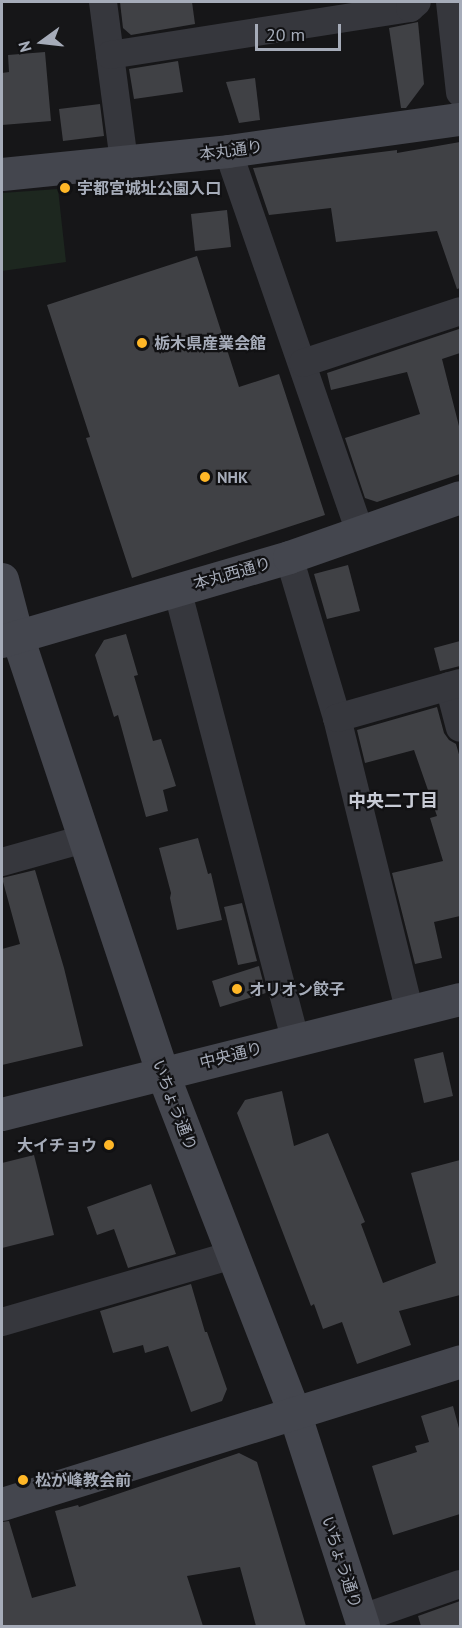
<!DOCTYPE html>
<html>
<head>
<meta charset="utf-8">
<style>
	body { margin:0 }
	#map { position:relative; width:462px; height:1628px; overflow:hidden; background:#161618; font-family:"PT Sans","Noto Sans JP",sans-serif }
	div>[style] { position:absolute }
	.green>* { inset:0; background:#1d271f }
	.building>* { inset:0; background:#404145 }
	.street>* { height:28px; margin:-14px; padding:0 14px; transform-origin:14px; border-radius:14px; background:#36373d }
	.secondary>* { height:33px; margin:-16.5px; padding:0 16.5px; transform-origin:16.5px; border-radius:16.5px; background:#44464e }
	.dots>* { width:16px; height:16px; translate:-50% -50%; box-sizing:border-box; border:3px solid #111113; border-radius:50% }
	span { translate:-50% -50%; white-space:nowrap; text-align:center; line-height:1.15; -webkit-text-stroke:4.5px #111113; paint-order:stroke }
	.street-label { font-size:16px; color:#a6acb9 }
	.poi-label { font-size:16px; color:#a6acb9; font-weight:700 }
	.left { translate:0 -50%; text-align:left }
	.right { translate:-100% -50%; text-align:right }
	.neighbourhood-label { font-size:18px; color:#c8cbd5; font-weight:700 }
	.frame { position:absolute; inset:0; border:3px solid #a6acb9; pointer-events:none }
	.north { position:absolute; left:12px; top:12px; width:60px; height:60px; -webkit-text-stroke:4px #111113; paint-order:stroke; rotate:255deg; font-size:16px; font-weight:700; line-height:24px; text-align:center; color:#a6acb9 }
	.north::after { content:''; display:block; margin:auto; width:21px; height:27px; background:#a6acb9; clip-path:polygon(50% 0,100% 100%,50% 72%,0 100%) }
	.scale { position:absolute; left:255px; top:24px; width:86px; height:27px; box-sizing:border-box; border:3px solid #a6acb9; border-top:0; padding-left:8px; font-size:18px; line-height:21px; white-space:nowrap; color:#a6acb9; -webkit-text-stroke:4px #111113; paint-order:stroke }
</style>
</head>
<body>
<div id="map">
	<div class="green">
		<div style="clip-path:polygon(58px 189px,66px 262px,2px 271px,2px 193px)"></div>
	</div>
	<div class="building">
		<div style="clip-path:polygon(120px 2px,192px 2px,195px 24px,131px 35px,123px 28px)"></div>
		<div style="clip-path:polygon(418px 22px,424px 84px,406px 108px,401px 108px,389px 28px)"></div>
		<div style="clip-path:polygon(45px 52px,51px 121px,2px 125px,2px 73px,9px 72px,8px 55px)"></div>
		<div style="clip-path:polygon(178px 61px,183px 92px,134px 99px,129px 69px)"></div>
		<div style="clip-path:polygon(255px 78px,260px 120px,239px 123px,226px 82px)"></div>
		<div style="clip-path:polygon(100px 104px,104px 136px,63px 141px,59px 109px)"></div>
		<div style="clip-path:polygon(460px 142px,460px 288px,457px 289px,437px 231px,336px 242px,331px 208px,269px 215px,253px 168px,397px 150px,397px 153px)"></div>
		<div style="clip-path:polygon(227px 210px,231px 247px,195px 251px,191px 214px)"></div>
		<div style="clip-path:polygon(197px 256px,239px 387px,279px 374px,325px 515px,132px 578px,86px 438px,90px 437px,47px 305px)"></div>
		<div style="clip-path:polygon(459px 329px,460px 353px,442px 359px,460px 430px,460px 474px,377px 502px,365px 498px,345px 438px,420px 414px,407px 372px,331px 390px,327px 373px)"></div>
		<div style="clip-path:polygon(348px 565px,360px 611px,327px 619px,314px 574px)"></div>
		<div style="clip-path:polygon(126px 634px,138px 675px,134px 676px,153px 741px,161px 739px,176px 786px,163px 790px,168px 811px,146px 817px,118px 715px,114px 717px,95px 655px,104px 640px)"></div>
		<div style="clip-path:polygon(460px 641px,460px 666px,440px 671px,434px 648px)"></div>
		<div style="clip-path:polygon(437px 707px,444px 733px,449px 740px,456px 744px,460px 758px,460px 916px,434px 922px,442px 958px,415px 964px,392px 873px,443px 861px,430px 818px,437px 816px,414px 750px,365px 763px,357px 730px)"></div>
		<div style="clip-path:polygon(198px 838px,208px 874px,211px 873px,222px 920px,177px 930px,170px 898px,171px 893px,159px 848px)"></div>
		<div style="clip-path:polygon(35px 870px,64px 968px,83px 1046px,2px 1065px,2px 949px,20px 944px,2px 878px)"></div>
		<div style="clip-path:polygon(242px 903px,257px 961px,238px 965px,224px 907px)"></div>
		<div style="clip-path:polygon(259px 966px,266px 993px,220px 1007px,212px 981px)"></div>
		<div style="clip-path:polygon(443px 1052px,453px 1096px,424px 1103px,414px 1059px)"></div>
		<div style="clip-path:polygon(282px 1091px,294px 1146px,328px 1133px,365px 1222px,361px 1224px,383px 1283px,436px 1263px,411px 1173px,460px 1160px,460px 1295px,399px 1311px,411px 1345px,357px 1364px,342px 1322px,323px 1329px,314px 1304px,311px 1306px,237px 1113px,245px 1100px)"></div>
		<div style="clip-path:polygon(34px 1155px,54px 1235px,2px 1248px,2px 1163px)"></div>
		<div style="clip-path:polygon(151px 1184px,176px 1254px,128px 1268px,114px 1229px,97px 1235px,87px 1207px)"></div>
		<div style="clip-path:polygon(191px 1284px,205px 1332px,207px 1332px,227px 1389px,222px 1401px,191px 1412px,168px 1346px,145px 1353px,143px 1345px,113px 1353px,100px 1311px)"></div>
		<div style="clip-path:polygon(453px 1406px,460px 1432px,460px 1514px,393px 1535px,372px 1466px,417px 1452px,415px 1446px,429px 1442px,421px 1416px)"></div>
		<div style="clip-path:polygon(239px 1453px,257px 1462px,306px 1626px,256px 1626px,240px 1567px,187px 1576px,203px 1626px,2px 1626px,2px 1522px,9px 1521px,32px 1598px,76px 1586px,55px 1511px,78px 1505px,79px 1507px)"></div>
		<div style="clip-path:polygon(460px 1601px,460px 1626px,421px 1626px,418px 1616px)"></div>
	</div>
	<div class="street">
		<div style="left:103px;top:2px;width:161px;rotate:82.5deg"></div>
		<div style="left:450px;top:2px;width:91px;rotate:83.7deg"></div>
		<div style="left:110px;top:55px;width:304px;rotate:-8.9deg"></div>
		<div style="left:410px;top:8px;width:9px;rotate:-41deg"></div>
		<div style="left:228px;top:151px;width:401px;rotate:70.9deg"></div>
		<div style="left:303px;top:363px;width:165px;rotate:-18.3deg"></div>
		<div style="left:289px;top:557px;width:168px;rotate:73.4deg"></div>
		<div style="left:337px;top:718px;width:303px;rotate:76.1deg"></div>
		<div style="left:177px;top:589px;width:465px;rotate:75.3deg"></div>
		<div style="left:449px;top:686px;width:43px;rotate:75.3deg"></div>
		<div style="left:337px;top:718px;width:128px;rotate:-15.9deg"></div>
		<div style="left:2px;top:862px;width:85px;rotate:-15.7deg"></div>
		<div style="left:2px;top:1322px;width:240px;rotate:-16.2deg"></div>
		<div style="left:360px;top:1619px;width:106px;rotate:-19.3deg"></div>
	</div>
	<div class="secondary">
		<div style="left:2px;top:174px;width:227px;rotate:-5.8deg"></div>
		<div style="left:228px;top:151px;width:234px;rotate:-7.9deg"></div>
		<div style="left:2px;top:579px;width:59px;rotate:75.3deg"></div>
		<div style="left:17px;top:636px;width:459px;rotate:71.6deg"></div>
		<div style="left:162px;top:1072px;width:365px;rotate:68.8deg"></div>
		<div style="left:294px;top:1412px;width:225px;rotate:72.1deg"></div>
		<div style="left:2px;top:641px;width:299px;rotate:-16.3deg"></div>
		<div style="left:289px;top:557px;width:181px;rotate:-19.3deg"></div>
		<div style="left:2px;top:1114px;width:472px;rotate:-14.1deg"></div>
		<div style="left:2px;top:1504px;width:480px;rotate:-17.3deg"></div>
	</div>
	<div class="dots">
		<div style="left:65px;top:188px;background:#ffb727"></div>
		<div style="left:142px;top:343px;background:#ffb727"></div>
		<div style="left:205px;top:477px;background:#ffb727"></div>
		<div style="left:237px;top:989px;background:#ffb727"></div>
		<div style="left:109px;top:1145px;background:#ffb727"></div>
		<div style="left:23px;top:1480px;background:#ffb727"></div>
	</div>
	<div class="street-label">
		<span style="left:231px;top:150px;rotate:-7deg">本丸通り</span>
		<span style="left:232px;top:573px;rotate:-16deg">本丸西通り</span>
		<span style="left:231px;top:1055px;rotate:-14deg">中央通り</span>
		<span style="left:175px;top:1105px;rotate:69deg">いちょう通り</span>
		<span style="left:342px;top:1562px;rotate:72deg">いちょう通り</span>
	</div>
	<div class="poi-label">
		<span class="left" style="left:77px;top:188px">宇都宮城址公園入口</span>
		<span class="left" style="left:154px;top:343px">栃木県産業会館</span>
		<span class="left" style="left:217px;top:477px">NHK</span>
		<span class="left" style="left:249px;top:989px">オリオン餃子</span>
		<span class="right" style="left:97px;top:1145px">大イチョウ</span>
		<span class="left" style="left:35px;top:1480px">松が峰教会前</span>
	</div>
	<div class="neighbourhood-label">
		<span style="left:393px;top:801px">中央二丁目</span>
	</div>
	<div class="frame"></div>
	<div class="north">N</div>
	<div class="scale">20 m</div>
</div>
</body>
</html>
